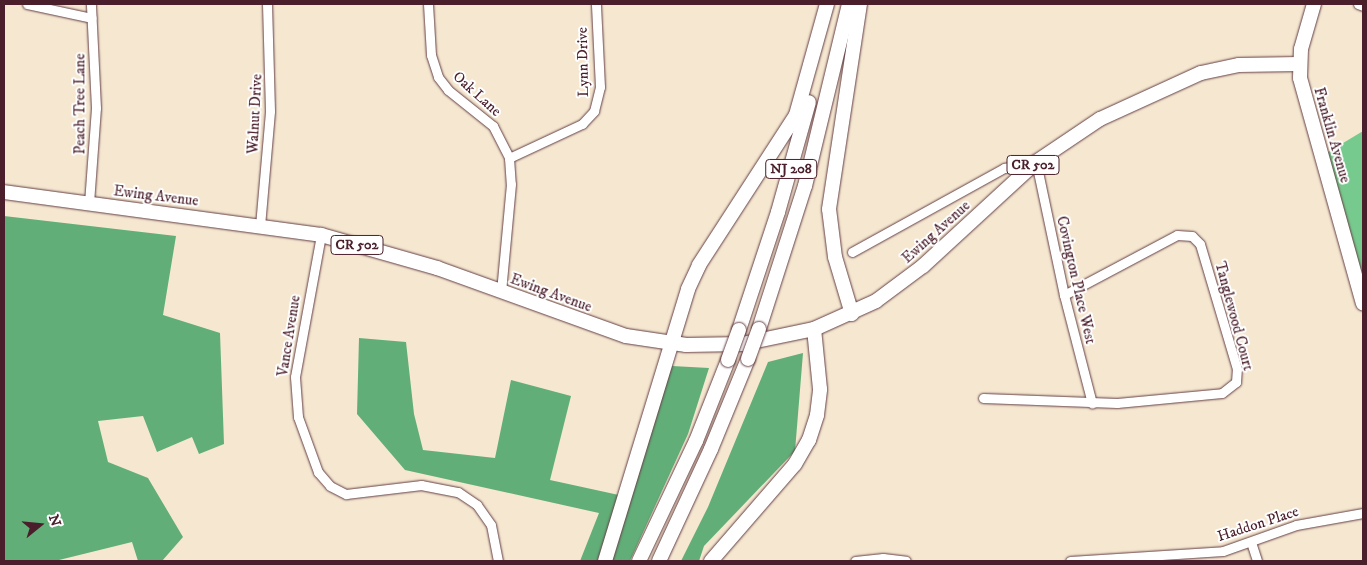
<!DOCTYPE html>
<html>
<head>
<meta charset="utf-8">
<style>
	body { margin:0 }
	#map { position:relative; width:1367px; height:565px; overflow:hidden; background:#f5e7d0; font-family:"IM FELL DW Pica",serif }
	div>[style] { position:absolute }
	.green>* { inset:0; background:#77ca8d }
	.forest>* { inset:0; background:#61ae78 }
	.roads { filter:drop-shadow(0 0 1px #643d44) drop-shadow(0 0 1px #643d44) }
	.minor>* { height:9px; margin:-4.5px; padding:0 4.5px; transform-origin:4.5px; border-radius:4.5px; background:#fff }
	.primary>* { height:14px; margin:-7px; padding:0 7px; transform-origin:7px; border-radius:7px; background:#fff }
	.trunk>* { height:14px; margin:-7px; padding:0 7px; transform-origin:7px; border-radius:7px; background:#fff }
	.bridges { filter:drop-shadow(0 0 1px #643d44) drop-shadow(0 0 1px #643d44) }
	.trunk-bridge>* { height:14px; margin:-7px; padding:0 7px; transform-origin:7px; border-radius:7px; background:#fff }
	span { translate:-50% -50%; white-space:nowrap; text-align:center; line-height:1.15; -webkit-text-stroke:4px #fff; paint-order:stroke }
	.shield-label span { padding:1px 4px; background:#fff; border:1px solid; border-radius:4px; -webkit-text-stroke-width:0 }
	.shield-label { font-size:14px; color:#4a1f2b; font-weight:700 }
	.street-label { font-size:15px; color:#4a1f2b }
	.frame { position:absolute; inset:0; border:5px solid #4a1f2b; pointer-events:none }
	.north { position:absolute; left:15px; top:500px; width:50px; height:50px; -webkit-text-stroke:4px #fff; paint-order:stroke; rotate:73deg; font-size:14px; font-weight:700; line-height:20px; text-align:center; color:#4a1f2b }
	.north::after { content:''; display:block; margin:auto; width:18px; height:22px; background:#4a1f2b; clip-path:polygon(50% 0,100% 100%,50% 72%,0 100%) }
</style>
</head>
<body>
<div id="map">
	<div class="green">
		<div style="clip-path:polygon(1363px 131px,1363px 303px,1320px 157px)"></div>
	</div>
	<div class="forest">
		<div style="clip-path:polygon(4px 216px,176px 236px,163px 315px,220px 333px,224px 444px,199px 454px,192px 437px,157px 452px,143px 416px,98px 421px,108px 462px,148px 478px,183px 537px,162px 561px,138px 561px,132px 542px,55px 561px,4px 561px)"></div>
		<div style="clip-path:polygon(359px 338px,406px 342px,414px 414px,423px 450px,495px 458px,511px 380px,571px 396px,550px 480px,628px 497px,672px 366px,709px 368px,688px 434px,630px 561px,580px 561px,599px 513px,405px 470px,357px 414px)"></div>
		<div style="clip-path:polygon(803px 353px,795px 451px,704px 546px,699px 561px,681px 561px,708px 507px,768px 362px)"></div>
	</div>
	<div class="roads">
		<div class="minor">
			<div style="left:27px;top:4px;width:66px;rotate:12.2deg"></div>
			<div style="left:428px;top:4px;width:51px;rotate:86.6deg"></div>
			<div style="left:431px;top:55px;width:23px;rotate:72deg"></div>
			<div style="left:438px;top:77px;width:16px;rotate:52deg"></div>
			<div style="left:448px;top:90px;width:58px;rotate:38.7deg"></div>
			<div style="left:493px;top:126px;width:36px;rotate:63deg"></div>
			<div style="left:509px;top:158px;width:26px;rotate:86deg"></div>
			<div style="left:511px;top:184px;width:108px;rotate:95.3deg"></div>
			<div style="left:1358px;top:4px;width:5px;rotate:22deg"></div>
			<div style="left:509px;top:158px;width:81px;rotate:-25deg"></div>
			<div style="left:582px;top:124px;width:18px;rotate:-47deg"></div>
			<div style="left:594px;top:111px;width:25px;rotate:-76deg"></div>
			<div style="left:600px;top:87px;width:83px;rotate:-92.8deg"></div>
			<div style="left:89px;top:203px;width:95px;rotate:-85.8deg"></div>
			<div style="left:96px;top:108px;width:104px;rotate:-92.8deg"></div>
			<div style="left:260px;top:226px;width:115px;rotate:-85deg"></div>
			<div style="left:270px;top:111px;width:107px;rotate:-91.6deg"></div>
			<div style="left:321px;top:235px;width:144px;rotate:100.4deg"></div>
			<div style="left:295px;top:377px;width:40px;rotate:85.7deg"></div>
			<div style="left:298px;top:417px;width:59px;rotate:70deg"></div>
			<div style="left:318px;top:472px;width:18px;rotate:49deg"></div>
			<div style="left:330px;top:486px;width:18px;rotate:27deg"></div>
			<div style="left:346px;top:494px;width:76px;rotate:-6.8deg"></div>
			<div style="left:421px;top:485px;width:38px;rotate:11deg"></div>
			<div style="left:458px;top:492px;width:23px;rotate:34deg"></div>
			<div style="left:477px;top:505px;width:24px;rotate:55deg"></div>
			<div style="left:491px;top:525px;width:37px;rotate:79deg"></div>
			<div style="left:852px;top:252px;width:174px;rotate:-28.9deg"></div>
			<div style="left:1004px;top:168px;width:33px;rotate:-11deg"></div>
			<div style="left:1036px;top:162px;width:136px;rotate:78.1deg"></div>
			<div style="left:1064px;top:295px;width:112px;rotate:75.5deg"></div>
			<div style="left:983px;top:398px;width:134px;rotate:2.1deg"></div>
			<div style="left:1117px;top:403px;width:105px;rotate:-5.4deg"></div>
			<div style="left:1222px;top:393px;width:18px;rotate:-38deg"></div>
			<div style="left:1236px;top:382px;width:13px;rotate:-86deg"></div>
			<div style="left:1237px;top:369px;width:130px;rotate:-106.5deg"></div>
			<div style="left:1200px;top:244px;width:11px;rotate:-135deg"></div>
			<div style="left:1192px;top:236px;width:15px;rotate:-176deg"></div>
			<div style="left:1177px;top:235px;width:128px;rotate:152deg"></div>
			<div style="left:1251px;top:542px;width:20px;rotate:72deg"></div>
			<div style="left:855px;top:561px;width:28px;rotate:-6deg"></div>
			<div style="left:883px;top:558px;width:23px;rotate:7deg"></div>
			<div style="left:1070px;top:561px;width:153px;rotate:-3.7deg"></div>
			<div style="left:1223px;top:551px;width:77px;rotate:-19.6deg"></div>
			<div style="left:1296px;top:525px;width:68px;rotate:-10.2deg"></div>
		</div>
		<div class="primary">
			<div style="left:1314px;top:4px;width:47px;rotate:106.1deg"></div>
			<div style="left:1301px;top:49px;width:29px;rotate:92deg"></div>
			<div style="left:1300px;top:78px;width:234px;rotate:74.4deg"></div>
			<div style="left:4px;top:192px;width:320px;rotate:7.7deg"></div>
			<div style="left:321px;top:235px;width:121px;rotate:15.9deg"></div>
			<div style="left:437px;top:268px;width:201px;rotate:19.8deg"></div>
			<div style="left:626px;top:336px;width:61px;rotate:8.5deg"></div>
			<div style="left:686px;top:345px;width:56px;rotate:-1deg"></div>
			<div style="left:742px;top:344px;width:74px;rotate:-11.8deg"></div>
			<div style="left:814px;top:329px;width:68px;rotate:-24.3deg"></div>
			<div style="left:876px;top:301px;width:59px;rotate:-36.7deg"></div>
			<div style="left:923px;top:266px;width:154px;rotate:-42.6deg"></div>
			<div style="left:1036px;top:162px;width:77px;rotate:-33.9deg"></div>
			<div style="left:1100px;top:119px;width:111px;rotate:-24.5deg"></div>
			<div style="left:1201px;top:73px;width:39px;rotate:-12deg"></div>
			<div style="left:1239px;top:65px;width:60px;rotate:-1deg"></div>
		</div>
		<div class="trunk">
			<div style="left:852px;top:314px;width:59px;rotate:-106.6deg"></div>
			<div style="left:835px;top:257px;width:48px;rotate:-97.1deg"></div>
			<div style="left:829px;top:209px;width:207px;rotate:-81.4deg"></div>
			<div style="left:759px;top:329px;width:150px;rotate:-72.2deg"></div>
			<div style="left:805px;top:186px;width:187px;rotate:-76.4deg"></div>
			<div style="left:739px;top:330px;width:124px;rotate:-71.7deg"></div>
			<div style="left:778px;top:212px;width:114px;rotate:-74.3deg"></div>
			<div style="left:605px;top:561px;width:284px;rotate:-73deg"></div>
			<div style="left:688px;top:289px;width:26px;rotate:-65deg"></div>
			<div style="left:699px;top:265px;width:179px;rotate:-57.1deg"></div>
			<div style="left:796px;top:115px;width:115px;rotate:-74.4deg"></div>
			<div style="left:639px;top:561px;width:133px;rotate:-64.6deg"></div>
			<div style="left:696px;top:441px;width:87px;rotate:-68.4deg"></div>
			<div style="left:659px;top:561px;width:123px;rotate:-65.1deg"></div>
			<div style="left:711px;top:449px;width:97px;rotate:-67.7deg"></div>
			<div style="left:711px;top:561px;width:128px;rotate:-49.1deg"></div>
			<div style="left:795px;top:464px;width:28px;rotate:-60deg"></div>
			<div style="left:809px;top:440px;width:26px;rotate:-72deg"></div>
			<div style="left:817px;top:415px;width:26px;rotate:-83deg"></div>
			<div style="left:820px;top:389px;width:60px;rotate:-95.7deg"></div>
		</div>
	</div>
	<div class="bridges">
		<div class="trunk-bridge">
			<div style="left:748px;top:359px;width:32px;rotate:-70deg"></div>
			<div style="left:728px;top:360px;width:32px;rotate:-70deg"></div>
		</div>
	</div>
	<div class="shield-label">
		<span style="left:1033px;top:165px">CR 502</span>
		<span style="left:791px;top:169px">NJ 208</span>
		<span style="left:357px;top:245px">CR 502</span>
	</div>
	<div class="street-label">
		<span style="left:583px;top:62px;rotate:-91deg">Lynn Drive</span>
		<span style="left:477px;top:94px;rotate:42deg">Oak Lane</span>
		<span style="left:80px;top:104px;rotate:-90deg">Peach Tree Lane</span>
		<span style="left:255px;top:114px;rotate:-87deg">Walnut Drive</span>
		<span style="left:1332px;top:135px;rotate:74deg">Franklin Avenue</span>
		<span style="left:156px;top:196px;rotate:7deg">Ewing Avenue</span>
		<span style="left:936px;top:232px;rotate:-42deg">Ewing Avenue</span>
		<span style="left:1076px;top:280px;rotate:77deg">Covington Place West</span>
		<span style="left:551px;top:293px;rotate:20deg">Ewing Avenue</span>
		<span style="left:1234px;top:316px;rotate:75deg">Tanglewood Court</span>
		<span style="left:289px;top:336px;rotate:-81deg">Vance Avenue</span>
		<span style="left:1258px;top:524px;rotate:-18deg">Haddon Place</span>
	</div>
	<div class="frame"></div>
	<div class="north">N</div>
</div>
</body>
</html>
